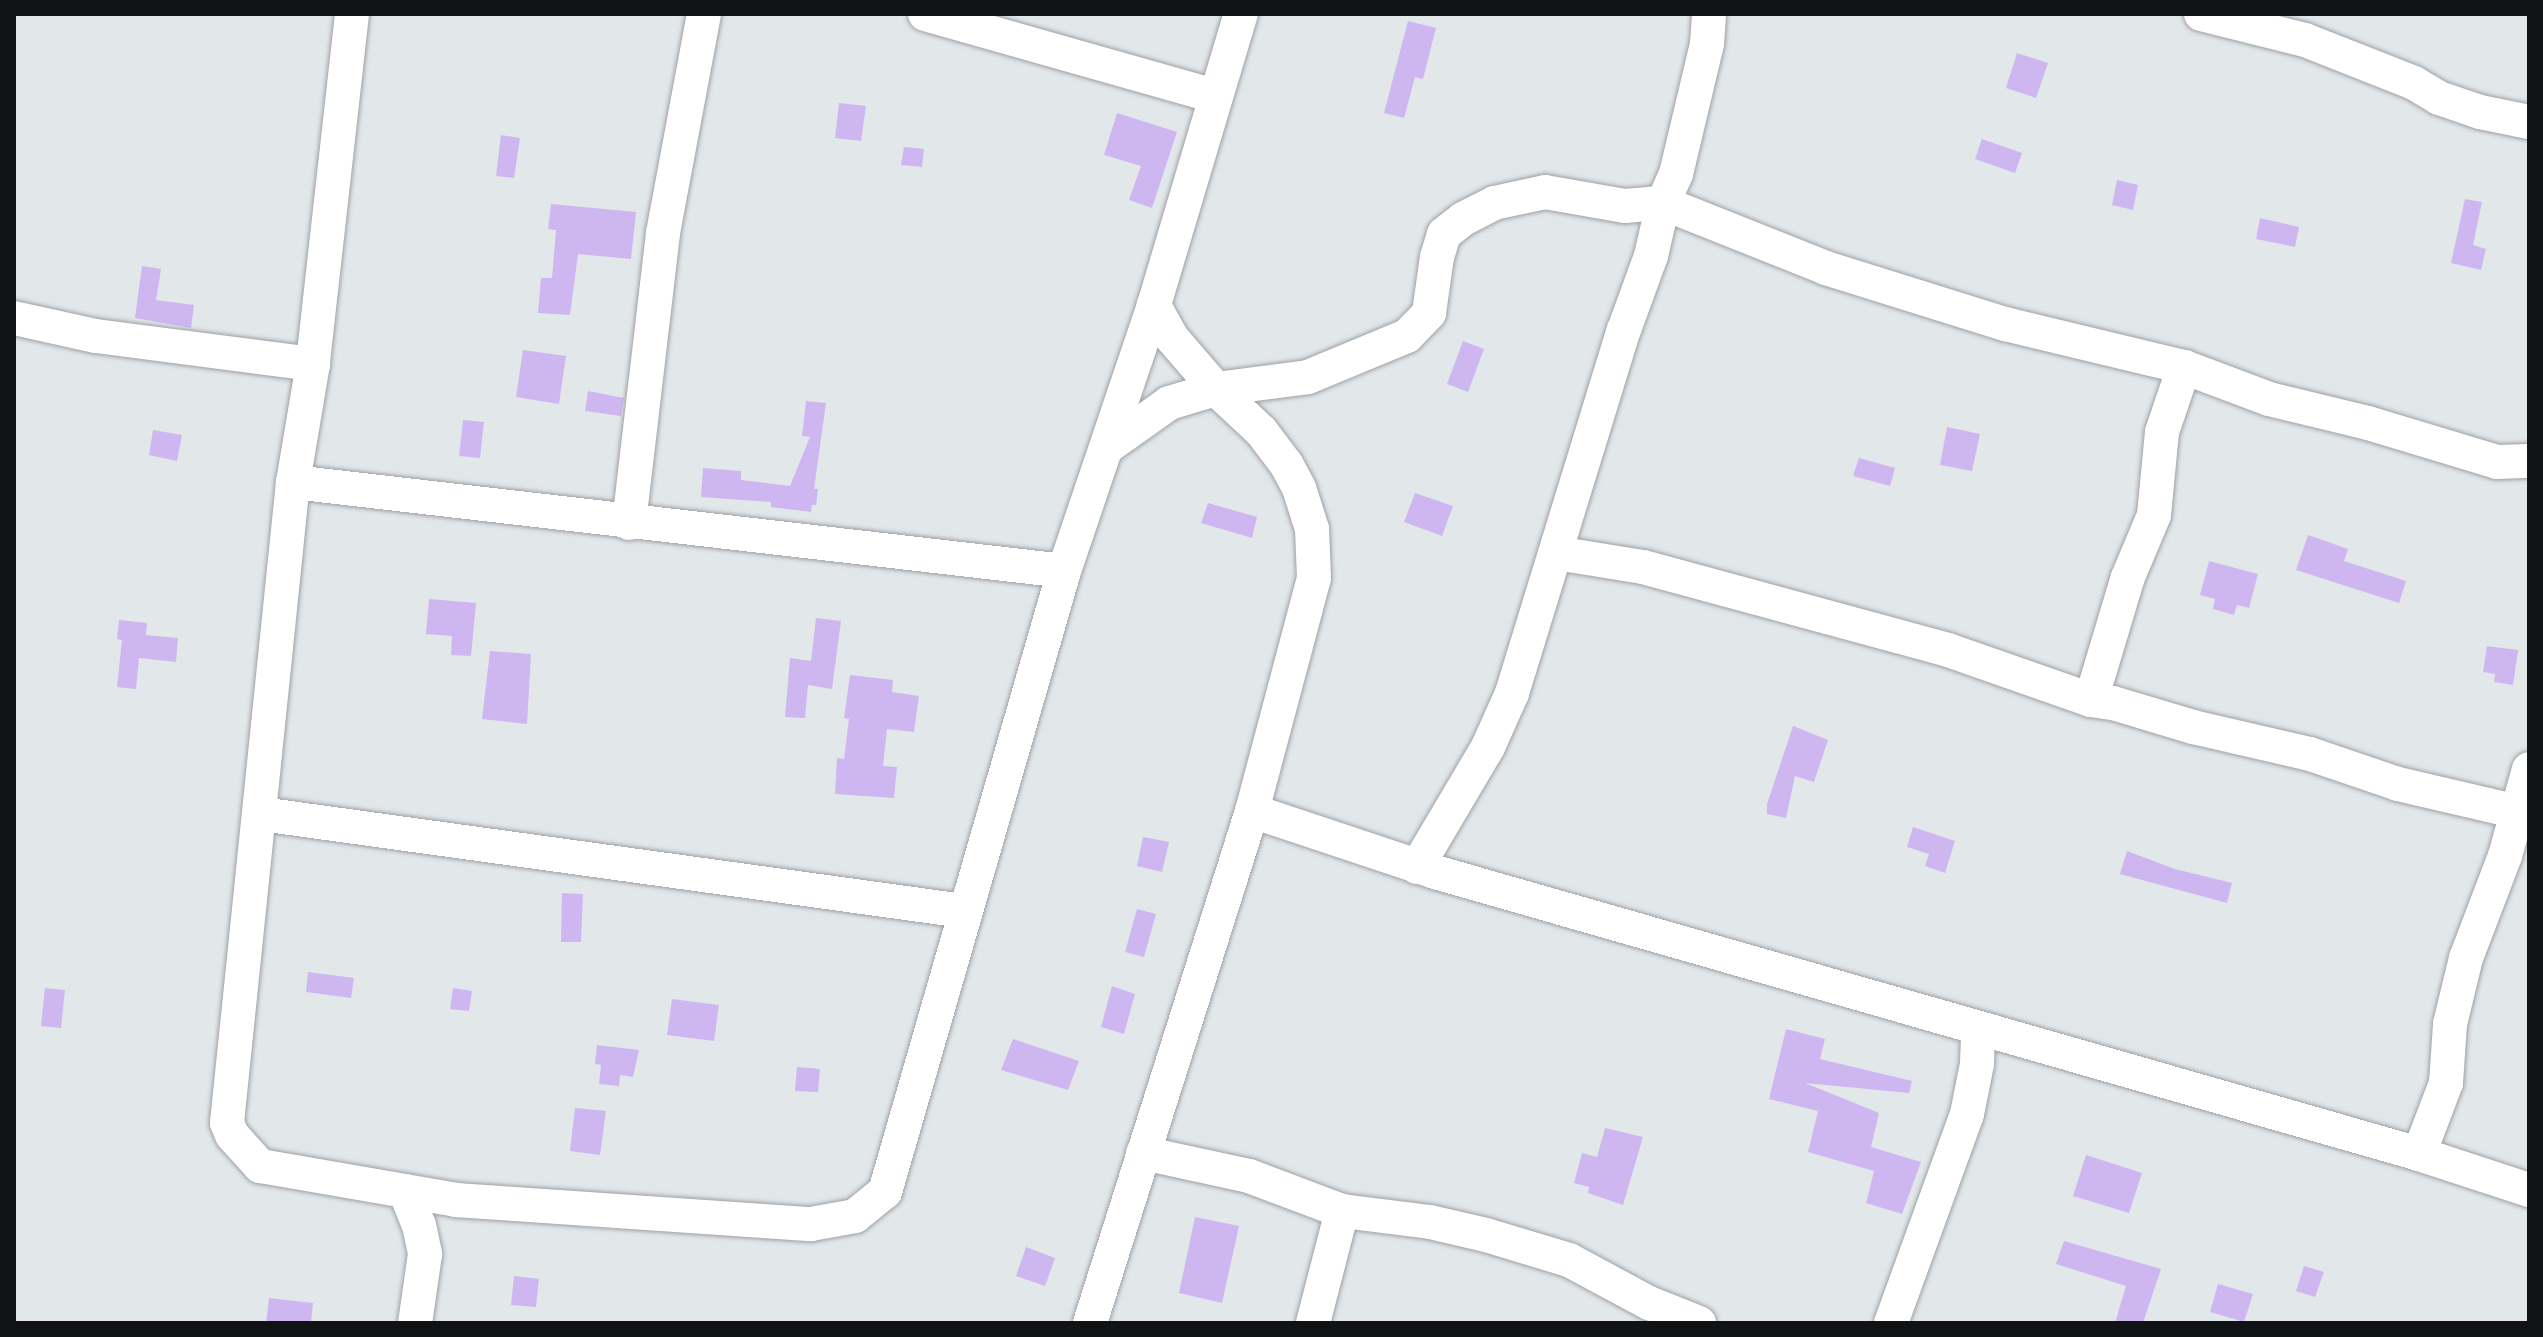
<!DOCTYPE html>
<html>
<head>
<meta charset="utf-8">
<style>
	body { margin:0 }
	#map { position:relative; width:2543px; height:1337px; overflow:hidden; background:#e2e7ea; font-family:"Source Sans 3",sans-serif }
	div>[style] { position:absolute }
	.building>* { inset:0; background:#ceb7f1 }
	.roads { filter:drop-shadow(0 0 2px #9da1a5) drop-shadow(0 0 2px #9da1a5) }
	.minor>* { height:34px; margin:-17px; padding:0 17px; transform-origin:17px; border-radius:17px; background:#fff }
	span { translate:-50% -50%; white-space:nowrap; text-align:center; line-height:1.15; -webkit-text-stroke:7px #eff4f8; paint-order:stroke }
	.frame { position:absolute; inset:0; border:16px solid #101213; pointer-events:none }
</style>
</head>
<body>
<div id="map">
	<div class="building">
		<div style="clip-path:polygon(1408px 21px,1436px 28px,1423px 79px,1415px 77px,1404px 118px,1384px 113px)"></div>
		<div style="clip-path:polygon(2017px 53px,2048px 63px,2036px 98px,2006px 88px)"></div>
		<div style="clip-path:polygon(839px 103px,866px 106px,861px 141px,835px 138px)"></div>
		<div style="clip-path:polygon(1117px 113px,1177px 132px,1152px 208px,1129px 200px,1141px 166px,1104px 155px)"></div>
		<div style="clip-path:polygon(501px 135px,520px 138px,514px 178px,496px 176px)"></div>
		<div style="clip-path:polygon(1982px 139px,2022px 153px,2015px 173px,1975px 159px)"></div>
		<div style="clip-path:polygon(904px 147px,924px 149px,922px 167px,901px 165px)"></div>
		<div style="clip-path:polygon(2117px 180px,2138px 185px,2133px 210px,2112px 205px)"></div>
		<div style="clip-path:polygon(2465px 199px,2482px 202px,2473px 245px,2486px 249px,2481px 270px,2451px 263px)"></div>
		<div style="clip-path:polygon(551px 204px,636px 212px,631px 259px,578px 254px,570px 315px,538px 313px,541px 278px,552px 278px,556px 230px,548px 229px)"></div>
		<div style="clip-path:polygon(2260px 218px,2299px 227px,2295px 247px,2256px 239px)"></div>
		<div style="clip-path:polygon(142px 266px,161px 269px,156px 300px,194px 305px,191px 328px,135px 318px)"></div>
		<div style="clip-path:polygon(1463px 341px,1484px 349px,1468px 392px,1447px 384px)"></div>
		<div style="clip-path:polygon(523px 350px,566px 356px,559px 404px,516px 397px)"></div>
		<div style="clip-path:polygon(588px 391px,624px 398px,621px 416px,585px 411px)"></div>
		<div style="clip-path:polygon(806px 401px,826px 403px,814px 489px,818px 489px,816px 505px,812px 505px,811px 512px,771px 507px,771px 502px,701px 497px,703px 468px,741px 471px,741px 480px,790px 486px,810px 437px,802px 436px)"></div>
		<div style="clip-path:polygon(463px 420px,484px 422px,480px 458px,459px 456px)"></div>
		<div style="clip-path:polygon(1947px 427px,1980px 434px,1972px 471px,1940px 465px)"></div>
		<div style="clip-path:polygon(153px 430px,182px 435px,177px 461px,149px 455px)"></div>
		<div style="clip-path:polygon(1859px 458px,1895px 468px,1890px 486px,1853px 476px)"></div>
		<div style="clip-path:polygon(1415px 493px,1453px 506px,1442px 536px,1404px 522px)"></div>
		<div style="clip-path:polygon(1208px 503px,1257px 517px,1252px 538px,1201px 523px)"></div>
		<div style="clip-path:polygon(2308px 535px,2348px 549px,2344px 561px,2406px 581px,2399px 603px,2296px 570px)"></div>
		<div style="clip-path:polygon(2209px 561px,2258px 574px,2249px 608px,2237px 605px,2234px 615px,2213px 609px,2215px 599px,2200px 595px)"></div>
		<div style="clip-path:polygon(429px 599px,476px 603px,471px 656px,451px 655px,452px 636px,426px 634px)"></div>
		<div style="clip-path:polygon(816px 618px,841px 621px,832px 689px,808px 685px,805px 718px,785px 717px,790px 658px,811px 661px)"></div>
		<div style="clip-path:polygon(119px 620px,147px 623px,146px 635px,178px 638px,176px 662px,139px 658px,136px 689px,117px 687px,122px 640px,117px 639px)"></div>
		<div style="clip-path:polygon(2487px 646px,2518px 650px,2513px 685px,2494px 682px,2495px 674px,2483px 672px)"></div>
		<div style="clip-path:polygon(490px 651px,531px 654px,527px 724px,482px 719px)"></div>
		<div style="clip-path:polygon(850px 675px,893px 680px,892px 692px,919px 696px,914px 732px,887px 729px,883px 766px,897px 767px,894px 798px,835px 794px,837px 758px,844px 759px,849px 719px,844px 718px)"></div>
		<div style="clip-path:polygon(1793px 726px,1828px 740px,1814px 782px,1795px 776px,1786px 818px,1767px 814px,1767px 804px)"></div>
		<div style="clip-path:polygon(1913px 827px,1955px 841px,1945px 873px,1925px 866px,1929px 854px,1907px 847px)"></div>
		<div style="clip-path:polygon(1143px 837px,1169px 842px,1162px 872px,1137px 866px)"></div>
		<div style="clip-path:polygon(2127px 851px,2175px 869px,2232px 883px,2227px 903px,2120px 874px)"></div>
		<div style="clip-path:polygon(562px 893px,583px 894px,581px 942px,561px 942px)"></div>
		<div style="clip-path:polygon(1137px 909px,1156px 914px,1144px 957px,1125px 952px)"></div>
		<div style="clip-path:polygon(308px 972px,354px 978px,351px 998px,306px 992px)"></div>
		<div style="clip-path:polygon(1112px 986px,1135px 994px,1124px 1034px,1101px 1027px)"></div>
		<div style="clip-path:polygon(45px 988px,65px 990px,61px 1028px,41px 1026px)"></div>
		<div style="clip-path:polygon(453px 988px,472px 991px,469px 1011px,450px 1009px)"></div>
		<div style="clip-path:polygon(672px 999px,719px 1005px,714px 1041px,667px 1035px)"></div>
		<div style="clip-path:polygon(1786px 1029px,1825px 1039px,1820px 1059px,1912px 1081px,1909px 1093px,1805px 1083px,1879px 1113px,1871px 1147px,1921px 1162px,1902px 1214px,1866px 1203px,1874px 1171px,1808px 1152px,1818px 1111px,1769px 1099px)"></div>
		<div style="clip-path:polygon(1013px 1039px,1079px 1061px,1068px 1090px,1001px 1070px)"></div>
		<div style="clip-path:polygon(597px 1045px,639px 1050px,633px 1077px,620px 1075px,619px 1086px,599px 1084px,601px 1065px,595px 1064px)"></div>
		<div style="clip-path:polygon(797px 1067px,820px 1069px,818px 1092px,795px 1091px)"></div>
		<div style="clip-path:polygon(575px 1108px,606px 1111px,600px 1155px,570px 1151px)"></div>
		<div style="clip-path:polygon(1605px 1128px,1643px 1137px,1623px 1205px,1588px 1193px,1589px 1187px,1574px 1183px,1582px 1153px,1597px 1157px)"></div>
		<div style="clip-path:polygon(2086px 1155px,2142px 1173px,2129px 1213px,2073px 1196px)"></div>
		<div style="clip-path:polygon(1195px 1217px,1239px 1226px,1222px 1303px,1179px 1293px)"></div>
		<div style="clip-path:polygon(2064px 1241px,2161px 1269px,2143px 1323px,2115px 1323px,2126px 1286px,2056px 1264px)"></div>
		<div style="clip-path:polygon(1026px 1247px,1055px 1258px,1045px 1286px,1016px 1276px)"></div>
		<div style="clip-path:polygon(2304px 1266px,2324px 1272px,2315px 1297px,2296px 1291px)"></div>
		<div style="clip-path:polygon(514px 1276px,539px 1279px,536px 1307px,511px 1305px)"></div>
		<div style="clip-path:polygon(2218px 1284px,2253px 1294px,2244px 1322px,2210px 1312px)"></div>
		<div style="clip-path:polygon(269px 1298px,313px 1303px,311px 1323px,266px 1323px)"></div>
	</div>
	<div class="roads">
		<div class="minor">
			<div style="left:352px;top:14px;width:352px;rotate:96.4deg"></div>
			<div style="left:313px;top:364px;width:120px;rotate:99.6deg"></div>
			<div style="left:293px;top:482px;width:644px;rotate:95.88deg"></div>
			<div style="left:227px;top:1123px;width:13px;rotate:67deg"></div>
			<div style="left:232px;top:1135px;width:42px;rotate:47.9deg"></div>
			<div style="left:260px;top:1166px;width:199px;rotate:9.8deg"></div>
			<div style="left:456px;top:1200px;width:356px;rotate:3.9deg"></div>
			<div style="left:811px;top:1224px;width:45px;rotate:-10.3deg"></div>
			<div style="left:855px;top:1216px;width:38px;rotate:-39deg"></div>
			<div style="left:885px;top:1192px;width:646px;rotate:-73.92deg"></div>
			<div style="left:1064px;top:571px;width:281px;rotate:-71.3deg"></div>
			<div style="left:1154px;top:305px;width:304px;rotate:-73.4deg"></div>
			<div style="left:925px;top:14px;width:301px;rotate:15.8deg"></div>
			<div style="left:2201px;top:14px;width:107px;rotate:14deg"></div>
			<div style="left:2305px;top:40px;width:117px;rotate:21.5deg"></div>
			<div style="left:2414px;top:83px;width:29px;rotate:31deg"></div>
			<div style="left:2439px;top:98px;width:43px;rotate:18.9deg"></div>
			<div style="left:2480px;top:112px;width:50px;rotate:11.5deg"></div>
			<div style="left:14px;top:318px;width:84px;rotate:12.4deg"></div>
			<div style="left:96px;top:336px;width:219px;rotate:7.4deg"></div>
			<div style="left:1106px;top:448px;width:77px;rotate:-35.5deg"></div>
			<div style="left:1169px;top:403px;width:49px;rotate:-16.6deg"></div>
			<div style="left:1216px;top:389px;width:93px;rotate:-7.4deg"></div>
			<div style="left:1308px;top:377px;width:107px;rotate:-22.5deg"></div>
			<div style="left:1407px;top:336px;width:32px;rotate:-46deg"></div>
			<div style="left:1429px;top:313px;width:57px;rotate:-81.9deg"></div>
			<div style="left:1437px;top:257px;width:24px;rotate:-73deg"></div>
			<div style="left:1444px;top:234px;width:24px;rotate:-38deg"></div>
			<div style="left:1463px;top:219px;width:35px;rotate:-27deg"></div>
			<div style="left:1494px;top:203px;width:52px;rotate:-12.2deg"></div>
			<div style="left:1545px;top:192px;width:81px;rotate:9.9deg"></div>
			<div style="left:1625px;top:206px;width:38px;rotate:-5deg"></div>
			<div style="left:1663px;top:203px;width:175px;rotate:21.7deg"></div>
			<div style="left:1826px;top:268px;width:188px;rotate:17.4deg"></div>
			<div style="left:2005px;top:324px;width:184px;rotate:13.5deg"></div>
			<div style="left:2184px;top:367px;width:91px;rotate:20.6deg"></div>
			<div style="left:2269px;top:399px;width:102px;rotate:13.6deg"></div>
			<div style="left:2368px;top:423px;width:135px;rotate:16.8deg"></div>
			<div style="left:2497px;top:462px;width:32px;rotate:-2deg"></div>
			<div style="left:293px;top:482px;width:776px;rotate:6.58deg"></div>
			<div style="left:629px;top:523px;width:292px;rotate:-83.3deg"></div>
			<div style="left:663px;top:233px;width:223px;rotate:-79.4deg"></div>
			<div style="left:1556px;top:553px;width:88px;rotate:9.1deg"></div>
			<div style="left:1643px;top:567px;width:316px;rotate:15.2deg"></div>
			<div style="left:1948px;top:650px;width:151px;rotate:19.3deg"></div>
			<div style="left:2091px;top:700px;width:22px;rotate:8deg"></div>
			<div style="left:2113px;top:703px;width:84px;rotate:16.7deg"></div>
			<div style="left:2193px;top:727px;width:120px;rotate:13deg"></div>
			<div style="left:2310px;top:754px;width:93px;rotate:18.8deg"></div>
			<div style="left:2398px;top:784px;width:123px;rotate:13.1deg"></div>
			<div style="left:2091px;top:700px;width:128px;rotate:-73.3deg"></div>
			<div style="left:2128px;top:577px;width:67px;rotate:-67.2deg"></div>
			<div style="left:2154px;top:515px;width:83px;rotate:-84.5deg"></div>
			<div style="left:2162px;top:432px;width:69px;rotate:-71.3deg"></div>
			<div style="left:1252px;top:811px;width:193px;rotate:18.4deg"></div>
			<div style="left:1435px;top:872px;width:1024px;rotate:15.99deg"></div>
			<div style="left:2419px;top:1154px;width:116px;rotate:18.1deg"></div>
			<div style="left:261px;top:814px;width:710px;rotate:7.86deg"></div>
			<div style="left:1417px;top:867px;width:139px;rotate:-59.4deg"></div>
			<div style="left:1488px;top:747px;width:59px;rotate:-66deg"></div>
			<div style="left:1512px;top:693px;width:380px;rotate:-72.9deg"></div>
			<div style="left:1624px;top:330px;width:79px;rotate:-70deg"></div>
			<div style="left:1651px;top:256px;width:54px;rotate:-77.2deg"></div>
			<div style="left:1663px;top:203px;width:32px;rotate:-66deg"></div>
			<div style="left:1676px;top:174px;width:134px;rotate:-76.6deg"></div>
			<div style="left:1707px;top:44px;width:30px;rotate:-86deg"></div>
			<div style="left:1143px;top:1153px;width:108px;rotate:12.2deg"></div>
			<div style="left:1249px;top:1176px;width:99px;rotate:20.6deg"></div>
			<div style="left:1342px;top:1211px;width:89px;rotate:7.1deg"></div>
			<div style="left:1430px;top:1222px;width:57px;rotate:13.1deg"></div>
			<div style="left:1486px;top:1235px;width:87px;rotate:16.8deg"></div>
			<div style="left:1569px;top:1260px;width:91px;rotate:28.3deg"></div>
			<div style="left:1649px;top:1303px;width:54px;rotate:21.8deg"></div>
			<div style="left:2419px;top:1154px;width:76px;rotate:-69.2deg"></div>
			<div style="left:2446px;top:1083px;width:59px;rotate:-86.1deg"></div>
			<div style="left:2450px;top:1024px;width:68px;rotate:-76.4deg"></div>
			<div style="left:2466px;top:958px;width:109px;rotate:-69.1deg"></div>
			<div style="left:2505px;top:856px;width:90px;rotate:-74.6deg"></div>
			<div style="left:405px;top:1191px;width:37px;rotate:68deg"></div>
			<div style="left:419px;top:1225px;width:30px;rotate:78deg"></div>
			<div style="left:425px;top:1254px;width:70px;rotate:98.2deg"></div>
			<div style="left:1090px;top:1323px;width:537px;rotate:-72.44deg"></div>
			<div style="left:1252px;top:811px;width:241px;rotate:-75.1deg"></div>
			<div style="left:1314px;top:578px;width:49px;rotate:-92.3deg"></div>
			<div style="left:1312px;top:529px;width:43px;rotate:-107.6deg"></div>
			<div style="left:1299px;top:488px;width:27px;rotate:-118deg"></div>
			<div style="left:1286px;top:464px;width:41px;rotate:-127.1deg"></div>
			<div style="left:1261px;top:431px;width:62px;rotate:-137deg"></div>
			<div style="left:1216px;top:389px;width:67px;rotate:-130.8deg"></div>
			<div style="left:1172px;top:338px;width:38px;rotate:-119deg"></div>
			<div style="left:1313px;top:1323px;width:116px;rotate:-75.5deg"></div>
			<div style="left:1891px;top:1323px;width:222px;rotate:-70deg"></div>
			<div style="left:1967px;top:1114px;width:51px;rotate:-78.7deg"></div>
			<div style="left:1977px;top:1064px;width:35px;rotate:-88deg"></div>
		</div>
	</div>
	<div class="frame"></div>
</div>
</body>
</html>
